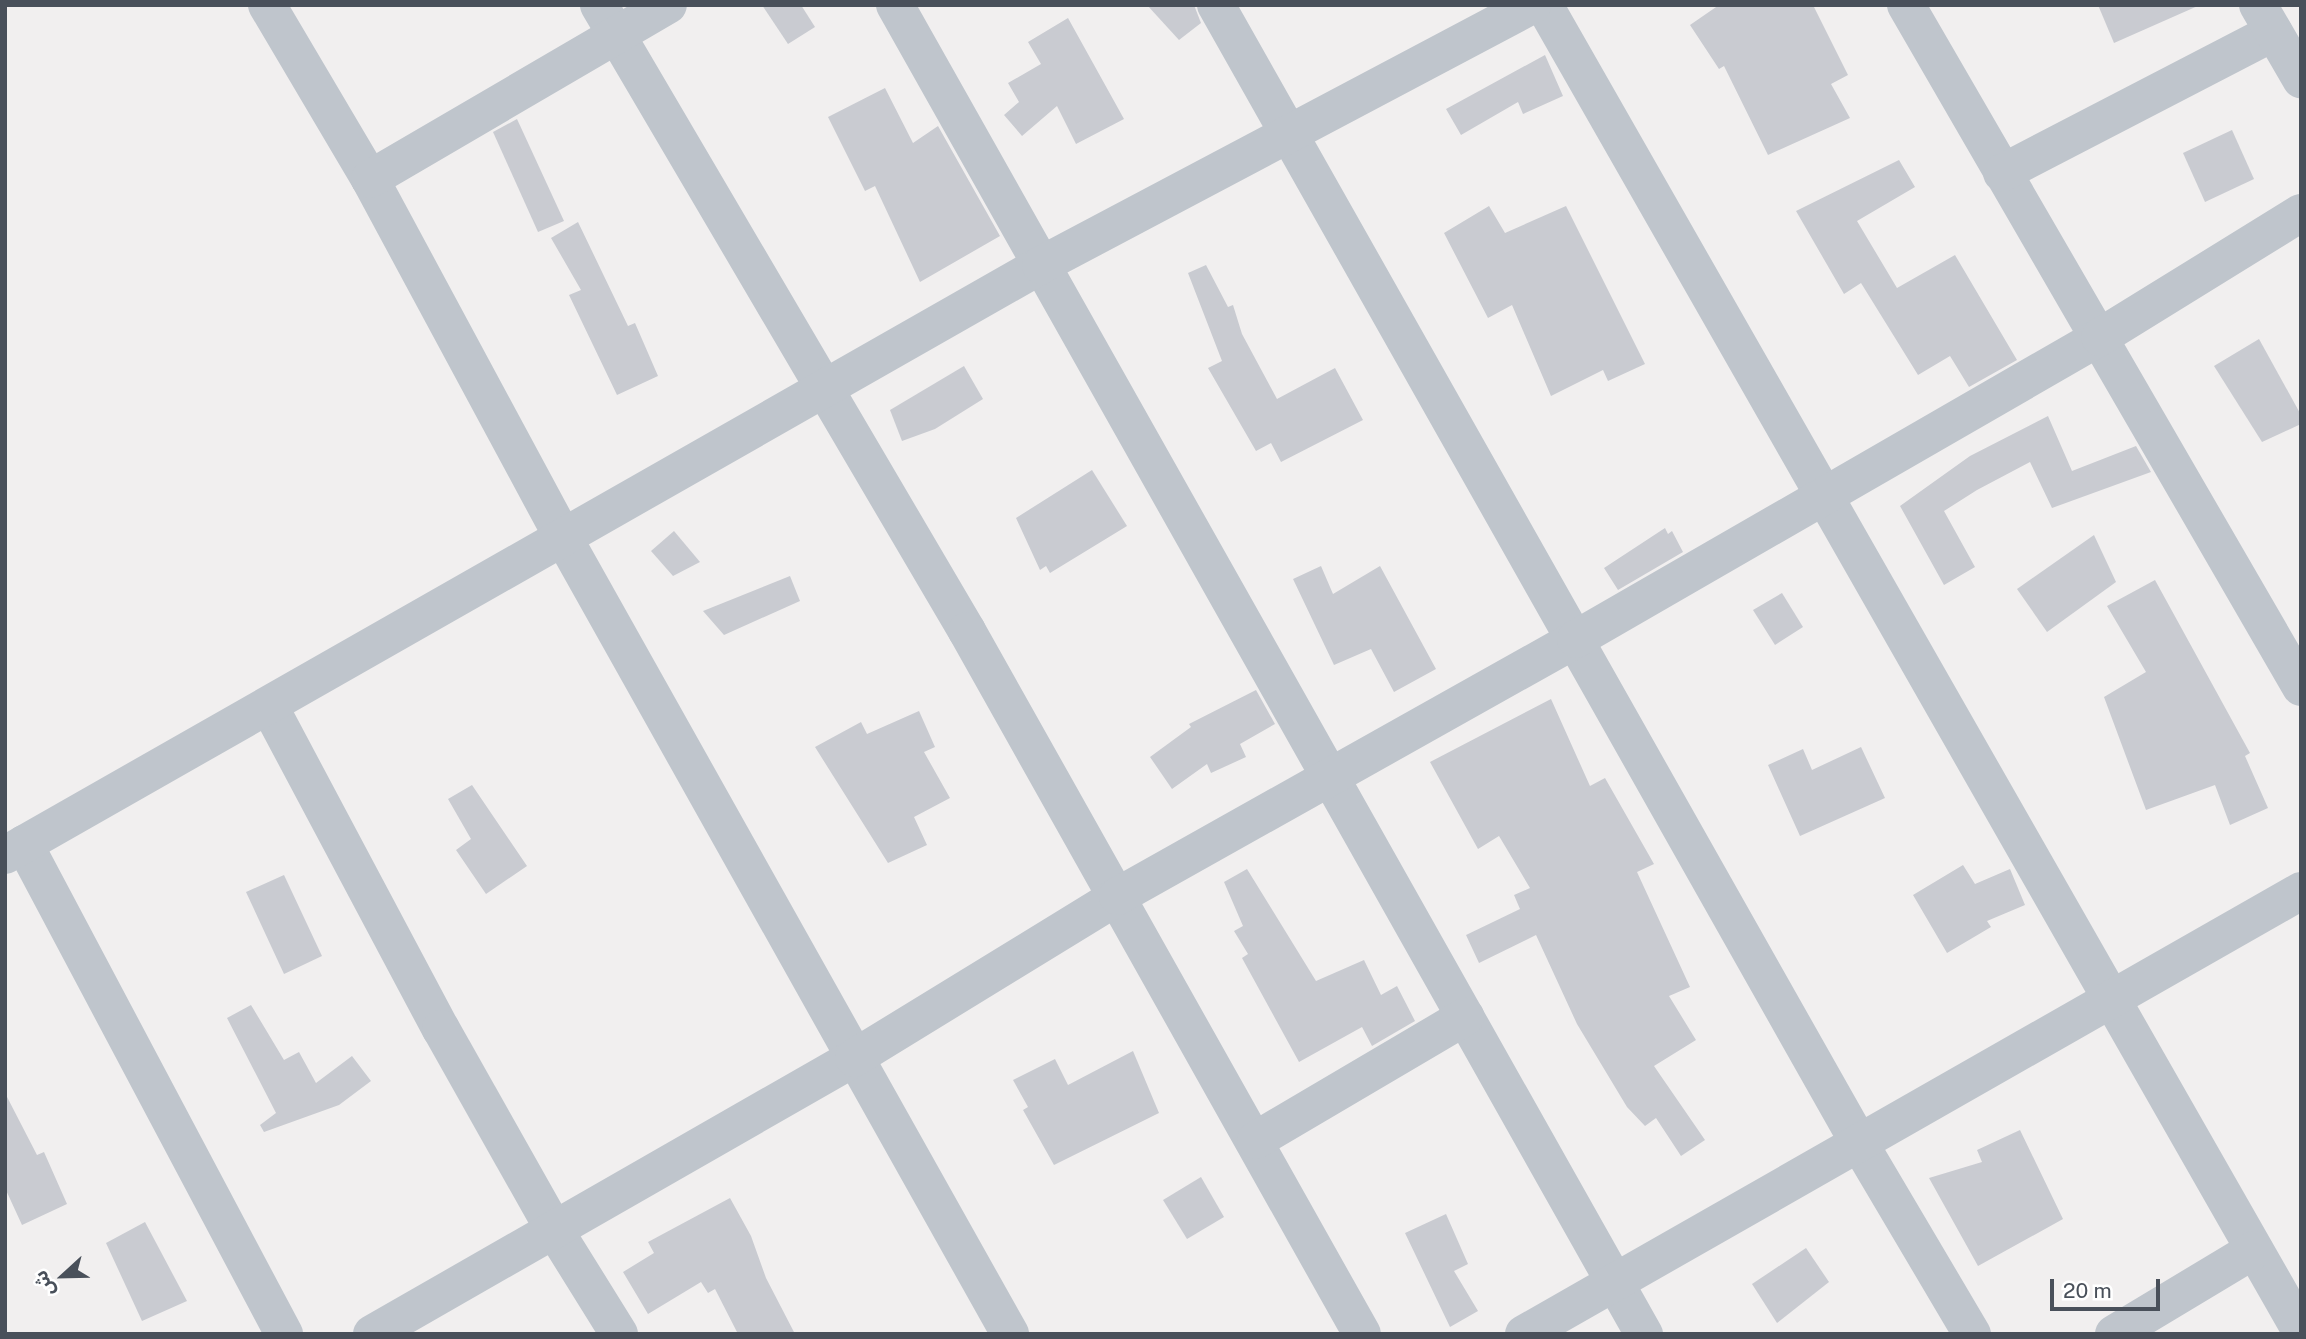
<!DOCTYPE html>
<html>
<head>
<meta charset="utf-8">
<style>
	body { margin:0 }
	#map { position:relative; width:2306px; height:1339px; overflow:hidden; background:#f1efef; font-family:"Public Sans","Noto Sans Arabic",sans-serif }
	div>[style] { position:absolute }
	.building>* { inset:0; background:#c9cbd1 }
	.minor>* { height:38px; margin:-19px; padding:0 19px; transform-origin:19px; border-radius:19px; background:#bfc5cc }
	.tertiary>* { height:38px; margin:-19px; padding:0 19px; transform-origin:19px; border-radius:19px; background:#bfc5cc }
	span { translate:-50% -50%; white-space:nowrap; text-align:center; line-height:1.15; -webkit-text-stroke:6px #fff; paint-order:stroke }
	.frame { position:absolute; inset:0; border:7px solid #49505a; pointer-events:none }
	.north { position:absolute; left:28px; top:1241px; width:70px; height:70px; -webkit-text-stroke:5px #fff; paint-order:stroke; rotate:248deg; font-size:19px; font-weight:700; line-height:28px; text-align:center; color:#49505a }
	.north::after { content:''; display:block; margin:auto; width:24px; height:32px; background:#49505a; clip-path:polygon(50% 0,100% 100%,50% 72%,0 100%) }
	.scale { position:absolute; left:2050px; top:1279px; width:110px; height:32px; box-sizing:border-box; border:4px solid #49505a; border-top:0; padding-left:9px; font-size:21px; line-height:24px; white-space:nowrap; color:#49505a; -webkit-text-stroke:5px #fff; paint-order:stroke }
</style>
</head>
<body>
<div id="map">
	<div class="building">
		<div style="clip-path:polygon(762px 5px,801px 5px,815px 27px,788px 44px)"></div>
		<div style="clip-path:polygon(1147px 5px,1194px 5px,1201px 23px,1179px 40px)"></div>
		<div style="clip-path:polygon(1719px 5px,1813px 5px,1848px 75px,1831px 84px,1850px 118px,1768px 155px,1724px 66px,1719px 69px,1690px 25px)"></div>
		<div style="clip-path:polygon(2098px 5px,2200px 5px,2114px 43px)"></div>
		<div style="clip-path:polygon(1068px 18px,1124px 119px,1076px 144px,1057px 106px,1022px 136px,1004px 115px,1019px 102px,1008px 83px,1041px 64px,1028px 42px)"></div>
		<div style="clip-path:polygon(1545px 55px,1563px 96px,1523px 114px,1518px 102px,1461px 135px,1446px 109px)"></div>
		<div style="clip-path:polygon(885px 88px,913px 143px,938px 126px,1000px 236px,920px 282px,875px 186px,865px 191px,828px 117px)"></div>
		<div style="clip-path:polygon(517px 119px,564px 221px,538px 232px,493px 132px)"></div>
		<div style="clip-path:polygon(2232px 130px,2254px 179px,2205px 202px,2183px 153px)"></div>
		<div style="clip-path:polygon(1899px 160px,1915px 187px,1857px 221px,1897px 288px,1955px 255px,2017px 360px,1969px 387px,1950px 356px,1918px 375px,1861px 283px,1844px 294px,1796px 211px)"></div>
		<div style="clip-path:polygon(1489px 206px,1505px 233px,1566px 206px,1645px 364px,1608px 381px,1603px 370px,1551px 396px,1512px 305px,1488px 318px,1444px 233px)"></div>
		<div style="clip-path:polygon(578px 222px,628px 326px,635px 323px,658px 376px,617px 395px,569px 295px,581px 290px,551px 238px)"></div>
		<div style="clip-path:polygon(1206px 265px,1228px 307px,1233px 305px,1242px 334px,1277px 399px,1335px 368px,1363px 420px,1281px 462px,1271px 443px,1256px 451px,1208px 368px,1222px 361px,1188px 273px)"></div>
		<div style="clip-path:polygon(2259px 339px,2301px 415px,2301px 424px,2262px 442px,2214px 366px)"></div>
		<div style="clip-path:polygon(964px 366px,983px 399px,935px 429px,902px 441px,890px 410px)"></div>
		<div style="clip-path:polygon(2048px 416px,2072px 471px,2136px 446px,2151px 472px,2052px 508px,2030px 462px,1977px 490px,1944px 511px,1975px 567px,1944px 585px,1900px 506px,1970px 456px)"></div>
		<div style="clip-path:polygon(1092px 470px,1127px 526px,1050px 573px,1046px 566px,1040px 570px,1016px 518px)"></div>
		<div style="clip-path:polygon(1665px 528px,1668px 534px,1672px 531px,1683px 552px,1618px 590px,1604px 568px)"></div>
		<div style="clip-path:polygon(674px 531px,700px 562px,673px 576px,651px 551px)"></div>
		<div style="clip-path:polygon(2094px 535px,2116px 582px,2047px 632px,2017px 589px)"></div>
		<div style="clip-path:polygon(1321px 566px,1333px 594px,1380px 566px,1436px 669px,1394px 692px,1371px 649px,1334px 665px,1293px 579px)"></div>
		<div style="clip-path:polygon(790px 576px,800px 601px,724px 635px,703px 611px)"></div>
		<div style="clip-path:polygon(2155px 580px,2250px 753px,2245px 756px,2268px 808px,2230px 825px,2215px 785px,2146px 810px,2104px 697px,2146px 672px,2107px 606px)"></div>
		<div style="clip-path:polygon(1782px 593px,1803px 627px,1775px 645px,1753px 610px)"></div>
		<div style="clip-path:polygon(1256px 690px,1275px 724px,1240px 744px,1246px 757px,1211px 773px,1207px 764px,1172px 789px,1150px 757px,1191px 727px,1189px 724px)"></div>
		<div style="clip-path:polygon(1551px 699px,1590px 786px,1605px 778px,1654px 864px,1637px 872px,1690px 987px,1669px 996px,1696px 1040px,1654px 1066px,1705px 1140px,1681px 1156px,1656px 1118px,1645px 1126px,1627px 1107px,1577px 1024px,1536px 935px,1479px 963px,1466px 935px,1520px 909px,1514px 895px,1530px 888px,1499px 836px,1478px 849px,1430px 762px)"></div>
		<div style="clip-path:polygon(919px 711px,935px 747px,924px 752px,950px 798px,914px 817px,927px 845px,888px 863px,815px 747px,861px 722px,867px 734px)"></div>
		<div style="clip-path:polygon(1861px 747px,1885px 798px,1800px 836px,1768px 765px,1803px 749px,1812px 770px)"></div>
		<div style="clip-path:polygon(472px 785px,527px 866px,486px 894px,456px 850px,471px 839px,448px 799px)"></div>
		<div style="clip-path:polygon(1963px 865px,1975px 884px,2010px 869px,2025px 905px,1987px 921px,1991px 927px,1947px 953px,1913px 895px)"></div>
		<div style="clip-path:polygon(1247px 869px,1316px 981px,1364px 960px,1381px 995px,1397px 986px,1415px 1021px,1372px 1046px,1362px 1027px,1299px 1062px,1242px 958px,1248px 954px,1234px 931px,1243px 926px,1224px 882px)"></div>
		<div style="clip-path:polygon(284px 875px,322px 956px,284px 974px,246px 892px)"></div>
		<div style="clip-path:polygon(251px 1005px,284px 1060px,299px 1052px,316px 1083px,352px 1056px,371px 1081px,339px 1105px,264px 1132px,260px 1125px,276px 1113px,227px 1018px)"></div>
		<div style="clip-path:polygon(1133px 1051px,1159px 1113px,1054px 1165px,1023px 1110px,1028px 1107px,1013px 1080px,1055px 1059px,1068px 1085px)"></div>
		<div style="clip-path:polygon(5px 1093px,37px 1155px,44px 1152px,67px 1204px,22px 1225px,5px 1188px)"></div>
		<div style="clip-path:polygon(2020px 1130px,2063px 1219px,1978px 1266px,1929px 1178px,1982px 1162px,1977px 1150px)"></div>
		<div style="clip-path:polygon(1201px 1177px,1224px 1217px,1187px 1239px,1163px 1200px)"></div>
		<div style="clip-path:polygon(730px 1198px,751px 1236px,766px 1278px,795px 1334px,738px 1334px,715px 1289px,708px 1293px,701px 1282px,648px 1314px,623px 1272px,654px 1253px,648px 1242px)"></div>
		<div style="clip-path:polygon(1446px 1214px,1468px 1264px,1454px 1271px,1478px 1311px,1450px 1327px,1405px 1233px)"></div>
		<div style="clip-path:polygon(145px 1222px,187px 1301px,142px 1321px,106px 1243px)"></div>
		<div style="clip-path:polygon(1806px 1248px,1829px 1282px,1777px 1323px,1752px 1284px)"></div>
	</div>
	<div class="minor">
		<div style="left:267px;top:5px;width:202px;rotate:59.4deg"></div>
		<div style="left:370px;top:179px;width:407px;rotate:61.7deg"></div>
		<div style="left:563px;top:537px;width:914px;rotate:60.71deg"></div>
		<div style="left:599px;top:5px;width:726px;rotate:59.55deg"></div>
		<div style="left:967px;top:631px;width:806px;rotate:60.67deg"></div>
		<div style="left:895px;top:5px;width:1526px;rotate:60.6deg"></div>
		<div style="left:1216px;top:5px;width:1307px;rotate:60.53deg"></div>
		<div style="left:1859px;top:1143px;width:222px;rotate:59.4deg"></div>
		<div style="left:1544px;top:5px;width:1527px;rotate:60.28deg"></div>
		<div style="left:1906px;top:5px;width:788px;rotate:59.92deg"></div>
		<div style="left:2002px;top:173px;width:306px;rotate:-27.4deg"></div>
		<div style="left:370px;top:179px;width:345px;rotate:-30.3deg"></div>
		<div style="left:269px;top:706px;width:366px;rotate:62deg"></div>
		<div style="left:441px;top:1029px;width:232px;rotate:60.6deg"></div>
		<div style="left:555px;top:1231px;width:121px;rotate:58.1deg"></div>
		<div style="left:24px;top:844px;width:555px;rotate:62.05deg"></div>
		<div style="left:5px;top:855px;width:1192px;rotate:-29.66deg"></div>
		<div style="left:1041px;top:265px;width:556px;rotate:-27.9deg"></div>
		<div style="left:1256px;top:1140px;width:243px;rotate:-30.5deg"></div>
		<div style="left:372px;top:1334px;width:555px;rotate:-29.8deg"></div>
		<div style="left:854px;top:1058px;width:310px;rotate:-31.5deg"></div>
		<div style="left:1118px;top:896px;width:525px;rotate:-29.3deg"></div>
		<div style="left:1576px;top:639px;width:605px;rotate:-29.96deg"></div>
		<div style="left:2100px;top:337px;width:236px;rotate:-31.7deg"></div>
		<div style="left:1524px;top:1334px;width:894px;rotate:-29.69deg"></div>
		<div style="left:2114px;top:1334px;width:163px;rotate:-31deg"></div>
	</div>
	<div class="tertiary">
		<div style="left:2258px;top:5px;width:86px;rotate:59.8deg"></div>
	</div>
	<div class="frame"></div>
	<div class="north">ش</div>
	<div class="scale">20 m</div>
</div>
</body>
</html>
